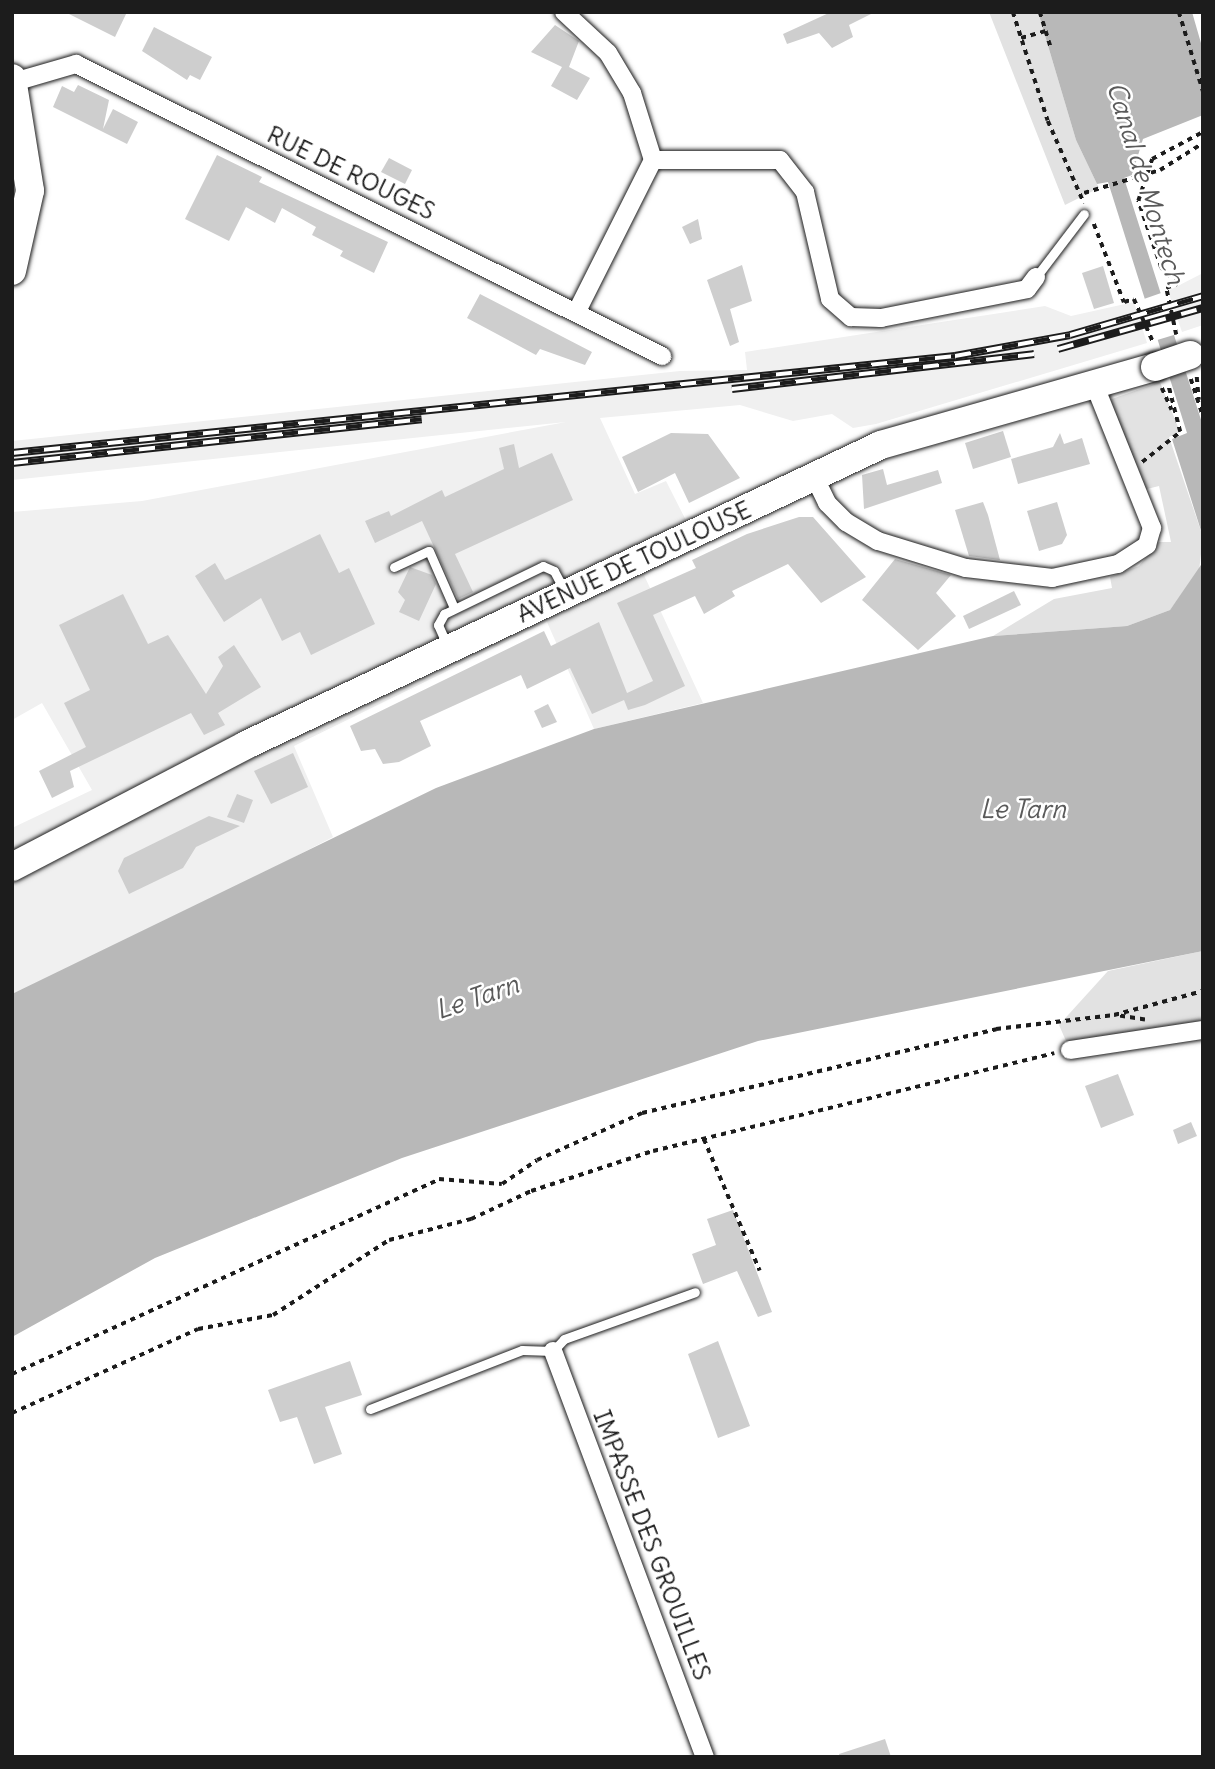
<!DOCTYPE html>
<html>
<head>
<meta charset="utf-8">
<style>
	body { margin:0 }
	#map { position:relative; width:1215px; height:1769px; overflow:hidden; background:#fff; font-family:Delius,sans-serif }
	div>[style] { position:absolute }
	.built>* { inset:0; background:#f0f0f0 }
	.green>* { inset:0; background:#e2e2e2 }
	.water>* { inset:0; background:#b8b8b8 }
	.pier>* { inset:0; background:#fff }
	.building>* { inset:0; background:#cecece }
	.path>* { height:3.5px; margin-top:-1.75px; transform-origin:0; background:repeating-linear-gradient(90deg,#1c1c1c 0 5px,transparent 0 10px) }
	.roads { filter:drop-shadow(0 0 2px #1c1c1c) drop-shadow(0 0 2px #1c1c1c) }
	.lane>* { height:9px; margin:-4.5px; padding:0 4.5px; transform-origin:4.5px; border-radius:4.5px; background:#fff }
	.street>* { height:18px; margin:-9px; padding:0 9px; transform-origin:9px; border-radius:9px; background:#fff }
	.primary>* { height:28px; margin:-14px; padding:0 14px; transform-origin:14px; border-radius:14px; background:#fff }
	.rail>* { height:8px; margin-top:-4px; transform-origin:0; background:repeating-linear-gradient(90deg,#fff 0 16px,#1c1c1c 0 32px); box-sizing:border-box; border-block:2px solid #1c1c1c }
	.bridges { filter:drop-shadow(0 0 2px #1c1c1c) drop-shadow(0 0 2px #1c1c1c) }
	.primary-bridge>* { height:28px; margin:-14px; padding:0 14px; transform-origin:14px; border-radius:14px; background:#fff }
	span { translate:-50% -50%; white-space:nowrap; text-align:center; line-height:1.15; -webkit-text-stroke:5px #fff; paint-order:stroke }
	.street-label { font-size:24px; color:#1c1c1c }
	.water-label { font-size:26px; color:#5a5a5a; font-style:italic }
	.frame { position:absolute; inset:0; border:14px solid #1c1c1c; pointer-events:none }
</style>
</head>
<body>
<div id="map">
	<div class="built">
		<div style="clip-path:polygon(1203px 273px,1203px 325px,1182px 332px,1168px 291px)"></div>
		<div style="clip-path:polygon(1134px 302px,1147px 343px,876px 424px,853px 428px,832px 414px,793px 421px,740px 405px,600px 418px,635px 494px,666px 481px,700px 548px,644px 575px,703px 703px,594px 729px,547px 622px,294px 746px,333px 837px,127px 944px,12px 994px,12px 828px,92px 790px,42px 703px,12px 720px,12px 512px,142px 501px,566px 422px,12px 480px,12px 441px,680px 371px,747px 370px,745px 352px,1045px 306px,1071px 316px)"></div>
	</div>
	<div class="green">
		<div style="clip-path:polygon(989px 12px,1038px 12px,1076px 140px,1099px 188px,1065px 205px)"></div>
		<div style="clip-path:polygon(1160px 382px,1180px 432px,1169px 437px,1203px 537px,1199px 571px,1170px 610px,1127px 626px,993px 636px,1054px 599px,1112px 588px,1110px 577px,1139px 566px,1159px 542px,1171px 542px,1159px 486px,1143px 490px,1109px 400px)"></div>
		<div style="clip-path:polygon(1203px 951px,1203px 1030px,1070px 1050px,1059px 1025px,1108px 971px)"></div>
	</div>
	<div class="water">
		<div style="clip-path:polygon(1038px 12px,1192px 12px,1203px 50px,1203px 115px,1143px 139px,1132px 175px,1124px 178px,1203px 426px,1203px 537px,1172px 439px,1187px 433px,1108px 182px,1097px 184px,1076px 140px)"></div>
		<div style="clip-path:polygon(1203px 562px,1203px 951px,758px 1041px,402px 1158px,155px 1258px,12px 1337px,12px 994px,436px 788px,594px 729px,993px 636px,1127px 626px,1170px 610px)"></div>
	</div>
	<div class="pier">
		<div style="clip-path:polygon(1164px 292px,1177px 334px,1154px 341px,1141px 300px)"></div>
	</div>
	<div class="building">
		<div style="clip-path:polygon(65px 12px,127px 12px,115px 37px)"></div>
		<div style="clip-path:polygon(831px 12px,875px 12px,849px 25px,853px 37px,832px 48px,819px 33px,787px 44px,783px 34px)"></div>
		<div style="clip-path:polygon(555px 25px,579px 41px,569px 67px,590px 78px,577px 100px,551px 86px,562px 67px,531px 52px)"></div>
		<div style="clip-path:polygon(154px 27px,212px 57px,200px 80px,190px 75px,187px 80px,142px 51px)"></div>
		<div style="clip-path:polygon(78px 85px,109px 100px,103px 129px,113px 109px,138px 122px,127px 144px,53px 107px,62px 86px,74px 92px)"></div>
		<div style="clip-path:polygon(217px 155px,262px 177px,259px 182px,388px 242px,374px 273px,340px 256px,343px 251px,312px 235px,316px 227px,282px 208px,275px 223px,246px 207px,229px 241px,185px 219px)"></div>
		<div style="clip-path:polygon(389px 158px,412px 170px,405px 184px,381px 172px)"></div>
		<div style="clip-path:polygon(698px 219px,702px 239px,690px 244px,682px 227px)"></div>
		<div style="clip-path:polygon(742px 265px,752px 301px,730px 309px,739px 342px,730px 346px,707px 280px)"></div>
		<div style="clip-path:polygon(1103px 266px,1114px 303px,1094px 309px,1082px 273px)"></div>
		<div style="clip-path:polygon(480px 294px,592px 352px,585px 365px,540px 349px,536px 355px,467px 318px)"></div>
		<div style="clip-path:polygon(1003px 431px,1011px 457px,973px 469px,965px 443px)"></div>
		<div style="clip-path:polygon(671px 433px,708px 434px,740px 478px,689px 503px,675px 473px,638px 492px,622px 457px)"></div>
		<div style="clip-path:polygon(1060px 433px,1064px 444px,1082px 438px,1090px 464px,1018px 484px,1011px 459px,1053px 447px)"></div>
		<div style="clip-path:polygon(514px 444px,519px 468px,552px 453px,573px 500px,455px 554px,473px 592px,458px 599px,422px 521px,375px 543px,365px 521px,389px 511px,391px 516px,442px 490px,445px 497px,504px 469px,499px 448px)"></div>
		<div style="clip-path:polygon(883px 469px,887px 485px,938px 470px,942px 483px,864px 509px,862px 475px)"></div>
		<div style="clip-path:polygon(983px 502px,988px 515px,1000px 560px,969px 556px,955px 510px)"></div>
		<div style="clip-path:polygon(1057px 502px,1067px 535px,1062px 544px,1039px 551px,1027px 511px)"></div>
		<div style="clip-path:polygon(799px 517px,813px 517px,866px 577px,821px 603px,788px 564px,732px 591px,735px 596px,704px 614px,695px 596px,653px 615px,685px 686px,645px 705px,628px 710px,624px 700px,592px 714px,570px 668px,527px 689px,521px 675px,420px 721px,431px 746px,399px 762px,383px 764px,375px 749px,361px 751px,350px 726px,544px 631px,551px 646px,599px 622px,627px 693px,653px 681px,617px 603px,696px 568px,692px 560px,747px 534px)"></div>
		<div style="clip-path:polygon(320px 534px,339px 573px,349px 568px,375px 624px,311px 655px,300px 632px,282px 641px,261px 598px,224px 622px,195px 576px,215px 563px,225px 580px)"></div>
		<div style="clip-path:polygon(895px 559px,951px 575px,936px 593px,956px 616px,918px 650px,862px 600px)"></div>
		<div style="clip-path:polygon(410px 567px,432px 575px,436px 584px,419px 621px,399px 612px,405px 600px,398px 592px)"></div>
		<div style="clip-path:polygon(1014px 591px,1021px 605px,969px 629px,963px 616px)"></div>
		<div style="clip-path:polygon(123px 594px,148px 644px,168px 635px,206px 694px,223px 666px,218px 657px,234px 645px,261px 687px,218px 713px,225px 725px,204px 735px,191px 713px,70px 771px,74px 787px,52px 798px,39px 771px,86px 747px,64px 703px,90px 690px,59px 625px)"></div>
		<div style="clip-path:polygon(548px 704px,557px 722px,542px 728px,534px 711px)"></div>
		<div style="clip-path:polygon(293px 753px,308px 787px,271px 804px,254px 771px)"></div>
		<div style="clip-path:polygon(237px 794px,253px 800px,244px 823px,227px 817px)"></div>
		<div style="clip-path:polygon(209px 816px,240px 826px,196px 847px,183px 868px,129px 894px,118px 871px,124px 858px)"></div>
		<div style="clip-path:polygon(1118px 1074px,1134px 1115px,1101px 1128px,1085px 1086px)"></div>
		<div style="clip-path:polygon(1191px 1122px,1197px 1136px,1178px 1144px,1173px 1130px)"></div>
		<div style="clip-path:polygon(733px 1210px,772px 1312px,758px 1317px,737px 1271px,703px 1284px,692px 1254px,716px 1245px,707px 1219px)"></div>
		<div style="clip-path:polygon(718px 1341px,750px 1426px,718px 1438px,688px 1354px)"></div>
		<div style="clip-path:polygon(350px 1361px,362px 1395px,325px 1407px,342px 1454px,314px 1464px,297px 1417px,280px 1422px,268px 1390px)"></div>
		<div style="clip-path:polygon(885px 1739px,891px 1757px,840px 1757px,839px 1754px)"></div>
	</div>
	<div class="path">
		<div style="left:1013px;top:12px;width:114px;rotate:72.2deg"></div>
		<div style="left:1048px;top:121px;width:90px;rotate:66.3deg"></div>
		<div style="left:1040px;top:12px;width:39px;rotate:73deg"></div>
		<div style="left:1179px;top:12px;width:83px;rotate:73.1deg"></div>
		<div style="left:1021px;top:38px;width:26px;rotate:-16deg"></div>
		<div style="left:1084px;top:193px;width:79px;rotate:-16.8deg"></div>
		<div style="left:1160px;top:170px;width:51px;rotate:-32.1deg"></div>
		<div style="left:1094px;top:224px;width:84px;rotate:69deg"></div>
		<div style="left:1124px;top:302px;width:10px;rotate:-17deg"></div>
		<div style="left:1134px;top:299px;width:49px;rotate:66deg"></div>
		<div style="left:1176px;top:335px;width:48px;rotate:-102deg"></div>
		<div style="left:1166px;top:288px;width:12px;rotate:-20deg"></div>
		<div style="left:1177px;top:284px;width:23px;rotate:-135deg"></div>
		<div style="left:1161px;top:268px;width:71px;rotate:-108.9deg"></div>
		<div style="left:1138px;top:201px;width:44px;rotate:-71.6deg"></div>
		<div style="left:1152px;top:159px;width:58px;rotate:-27.9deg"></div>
		<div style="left:1197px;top:377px;width:23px;rotate:85deg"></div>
		<div style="left:1191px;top:379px;width:38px;rotate:72deg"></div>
		<div style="left:1162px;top:388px;width:24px;rotate:66deg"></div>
		<div style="left:1142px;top:462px;width:48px;rotate:-38.3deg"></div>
		<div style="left:1180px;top:432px;width:49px;rotate:-104.3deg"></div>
		<div style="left:1145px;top:1020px;width:31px;rotate:-171deg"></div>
		<div style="left:1114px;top:1015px;width:92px;rotate:-15.1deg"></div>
		<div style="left:704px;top:1139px;width:143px;rotate:67deg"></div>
		<div style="left:12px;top:1374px;width:469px;rotate:-24.5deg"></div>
		<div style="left:439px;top:1179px;width:63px;rotate:4.5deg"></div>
		<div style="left:502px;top:1184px;width:42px;rotate:-34.4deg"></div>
		<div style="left:537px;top:1160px;width:115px;rotate:-24.1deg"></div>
		<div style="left:642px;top:1113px;width:364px;rotate:-13.3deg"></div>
		<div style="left:996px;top:1029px;width:119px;rotate:-6.8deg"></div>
		<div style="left:12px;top:1413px;width:204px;rotate:-24.3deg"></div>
		<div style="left:198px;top:1329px;width:76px;rotate:-10.6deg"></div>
		<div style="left:273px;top:1315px;width:138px;rotate:-32.9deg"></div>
		<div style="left:389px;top:1240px;width:85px;rotate:-14.4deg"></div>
		<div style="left:471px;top:1219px;width:66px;rotate:-25deg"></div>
		<div style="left:531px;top:1191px;width:128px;rotate:-18.2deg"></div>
		<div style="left:653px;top:1151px;width:413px;rotate:-13.7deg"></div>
	</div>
	<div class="roads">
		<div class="lane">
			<div style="left:1036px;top:277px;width:79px;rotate:-52.7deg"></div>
			<div style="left:394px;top:567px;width:38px;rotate:-25deg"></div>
			<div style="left:429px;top:551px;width:62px;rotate:66.3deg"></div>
			<div style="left:447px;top:645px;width:22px;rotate:-114deg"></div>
			<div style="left:438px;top:625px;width:13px;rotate:-61deg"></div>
			<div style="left:444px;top:614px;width:110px;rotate:-25.9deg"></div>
			<div style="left:543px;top:566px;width:12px;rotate:24deg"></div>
			<div style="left:554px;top:571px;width:24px;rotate:62deg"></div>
			<div style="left:370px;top:1409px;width:163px;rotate:-21.2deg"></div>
			<div style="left:522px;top:1350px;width:31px;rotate:2deg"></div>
			<div style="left:553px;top:1351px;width:16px;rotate:-47deg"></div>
			<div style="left:564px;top:1339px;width:139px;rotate:-19.7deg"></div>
		</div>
		<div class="street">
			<div style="left:564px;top:12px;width:60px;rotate:43deg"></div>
			<div style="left:608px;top:53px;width:47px;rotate:59deg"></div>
			<div style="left:632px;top:93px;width:70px;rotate:72.6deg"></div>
			<div style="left:653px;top:160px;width:171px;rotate:116.7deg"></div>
			<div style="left:14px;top:82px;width:65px;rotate:-16.2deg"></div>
			<div style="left:76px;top:64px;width:655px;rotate:26.49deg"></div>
			<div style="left:653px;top:160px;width:127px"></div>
			<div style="left:780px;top:160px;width:41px;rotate:52deg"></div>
			<div style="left:805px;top:192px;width:110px;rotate:76.8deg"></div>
			<div style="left:830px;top:299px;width:28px;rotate:41deg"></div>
			<div style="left:851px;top:317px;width:30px;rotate:2deg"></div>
			<div style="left:881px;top:318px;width:149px;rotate:-11.2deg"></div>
			<div style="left:1027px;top:289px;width:15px;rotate:-53deg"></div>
			<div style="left:814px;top:476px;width:30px;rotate:64deg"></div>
			<div style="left:827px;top:503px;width:27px;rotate:45deg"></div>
			<div style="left:846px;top:522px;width:37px;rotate:31deg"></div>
			<div style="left:878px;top:541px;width:92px;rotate:17.1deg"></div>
			<div style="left:966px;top:568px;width:87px;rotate:6.6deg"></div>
			<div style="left:1052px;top:578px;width:67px;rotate:-12deg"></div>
			<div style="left:1118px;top:564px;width:35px;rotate:-33deg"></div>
			<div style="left:1147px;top:545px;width:18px;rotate:-74deg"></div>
			<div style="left:1152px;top:528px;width:155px;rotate:-111.9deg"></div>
			<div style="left:1070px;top:1050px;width:134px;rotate:-8.6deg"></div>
			<div style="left:553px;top:1351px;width:434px;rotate:69.5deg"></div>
		</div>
		<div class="primary">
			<div style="left:12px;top:78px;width:114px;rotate:80.9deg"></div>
			<div style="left:30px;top:191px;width:82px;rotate:102.7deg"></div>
			<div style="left:12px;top:867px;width:264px;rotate:-27.5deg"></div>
			<div style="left:246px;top:745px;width:702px;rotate:-25.29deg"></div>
			<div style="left:881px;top:445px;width:285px;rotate:-15.9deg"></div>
		</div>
	</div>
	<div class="rail">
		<div style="left:1058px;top:349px;width:151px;rotate:-15.8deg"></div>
		<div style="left:732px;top:389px;width:304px;rotate:-6.6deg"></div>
		<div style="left:12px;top:453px;width:948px;rotate:-5.87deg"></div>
		<div style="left:955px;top:356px;width:117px;rotate:-10.3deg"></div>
		<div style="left:1070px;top:335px;width:139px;rotate:-16.3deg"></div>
		<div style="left:12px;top:463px;width:412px;rotate:-6.1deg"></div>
	</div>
	<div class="bridges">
		<div class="primary-bridge">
			<div style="left:1155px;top:367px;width:37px;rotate:-19deg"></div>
		</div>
	</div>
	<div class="street-label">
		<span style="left:351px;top:173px;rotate:26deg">RUE DE ROUGES</span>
		<span style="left:634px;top:562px;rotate:-25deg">AVENUE DE TOULOUSE</span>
		<span style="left:652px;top:1545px;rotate:69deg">IMPASSE DES GROUILLES</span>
	</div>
	<div class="water-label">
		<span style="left:1146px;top:183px;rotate:73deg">Canal de Montech</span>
		<span style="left:1023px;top:809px">Le Tarn</span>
		<span style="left:477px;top:997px;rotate:-19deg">Le Tarn</span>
	</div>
	<div class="frame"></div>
</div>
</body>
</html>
